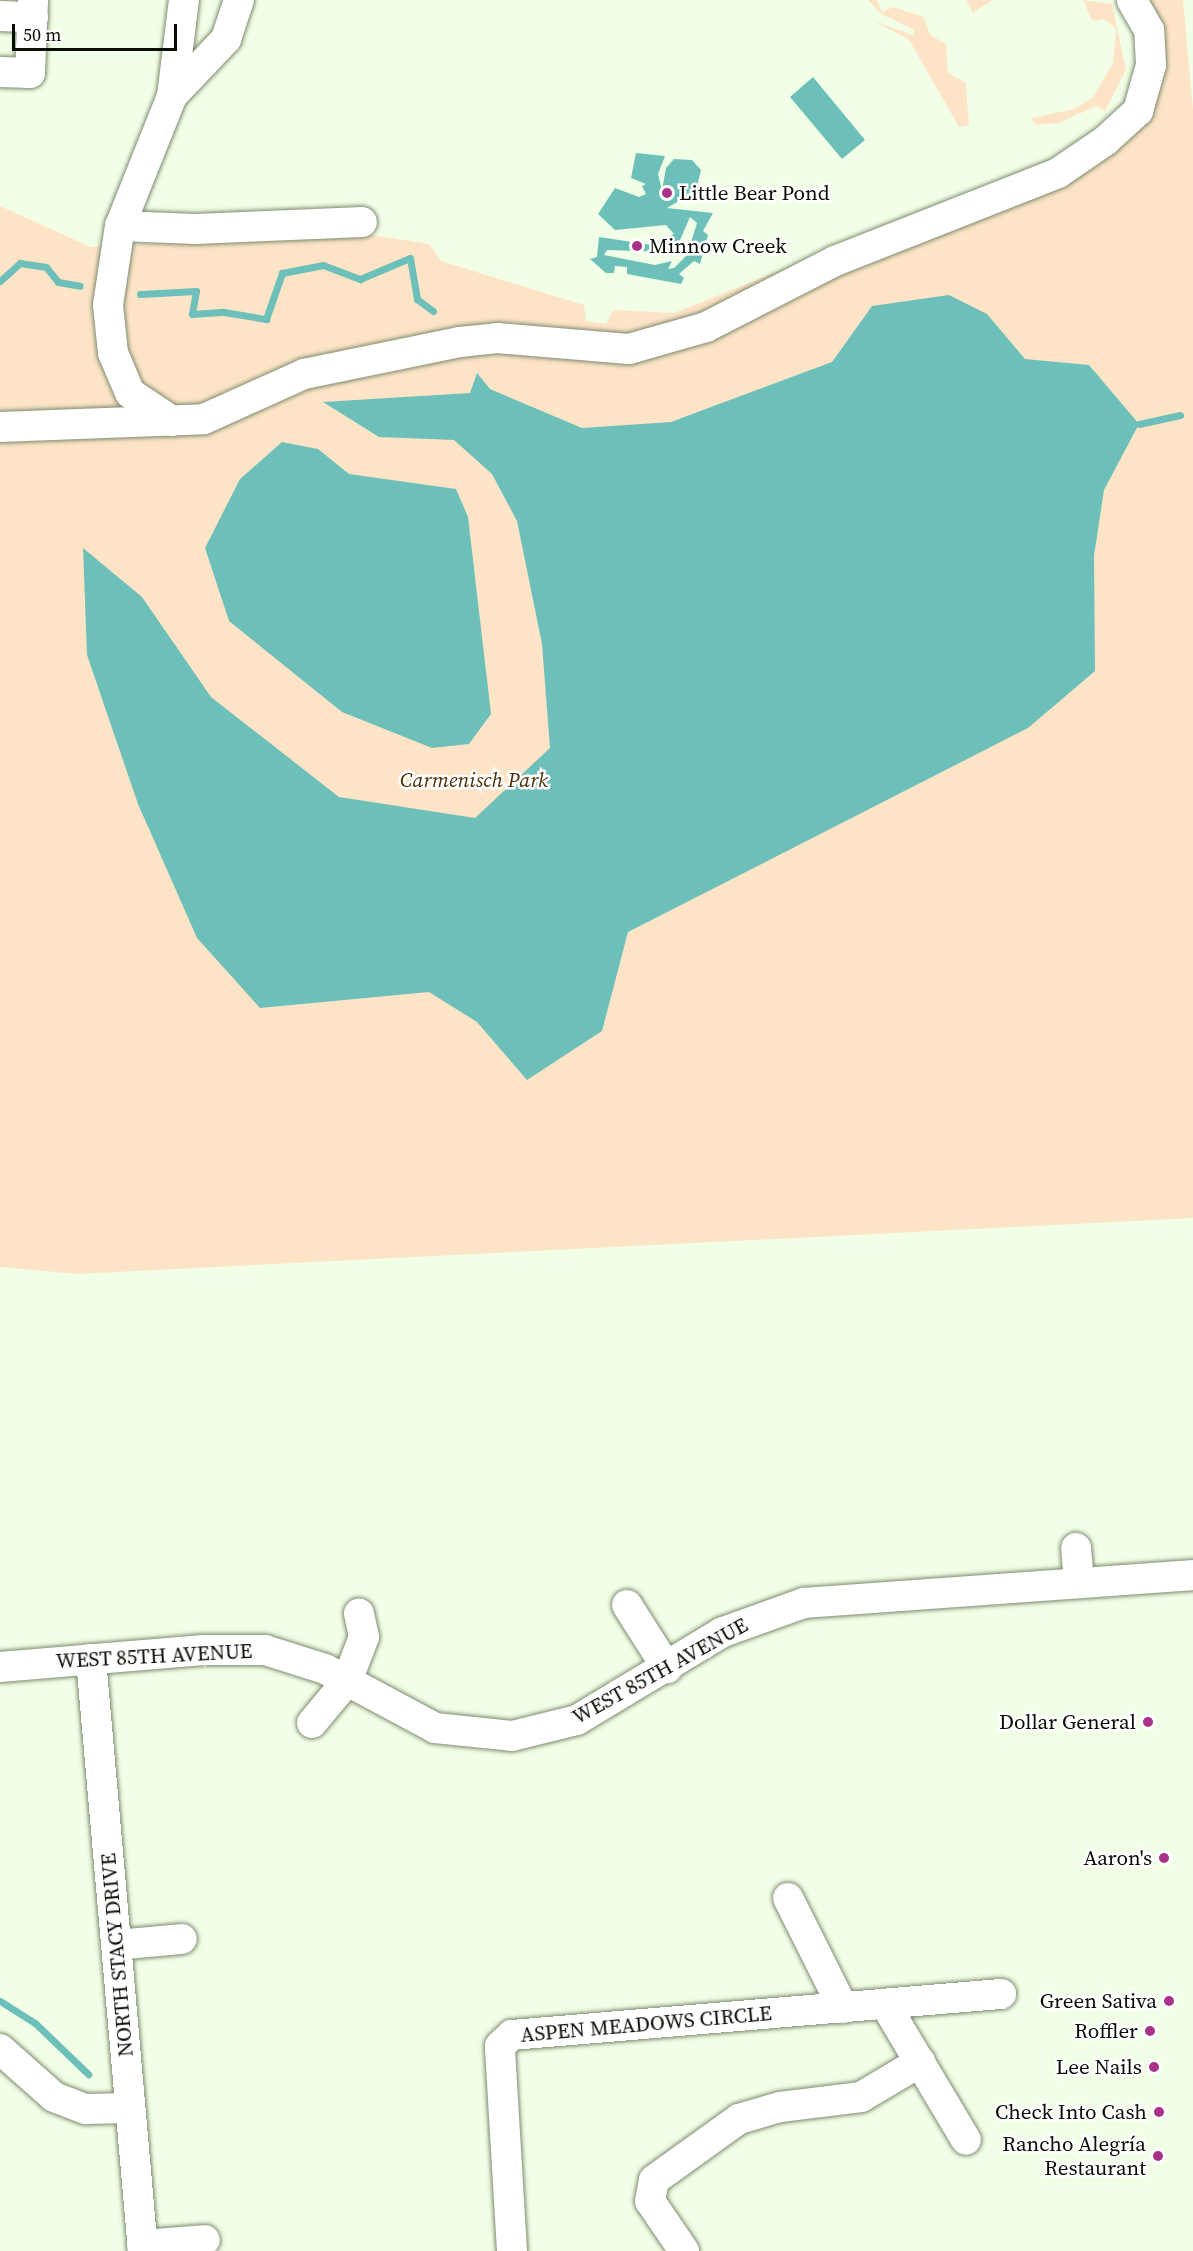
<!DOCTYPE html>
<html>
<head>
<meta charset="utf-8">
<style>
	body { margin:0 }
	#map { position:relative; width:1193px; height:2251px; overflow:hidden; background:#f2ffe7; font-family:"Source Serif 4",serif }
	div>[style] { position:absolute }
	.green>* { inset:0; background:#fee4c7 }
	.water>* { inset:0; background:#6cc0b9 }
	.stream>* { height:7px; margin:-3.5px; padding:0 3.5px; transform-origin:3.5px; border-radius:3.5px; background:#6cc0b9 }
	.roads { filter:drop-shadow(0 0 2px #7d8b70) drop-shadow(0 0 2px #7d8b70) }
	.minor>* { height:30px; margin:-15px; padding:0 15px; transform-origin:15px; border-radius:15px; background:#fff }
	.dots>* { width:16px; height:16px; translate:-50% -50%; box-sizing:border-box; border:3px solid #fff; border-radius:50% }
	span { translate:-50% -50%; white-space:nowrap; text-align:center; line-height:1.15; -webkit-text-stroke:5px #fff; paint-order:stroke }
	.poi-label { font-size:21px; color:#090e05 }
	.left { translate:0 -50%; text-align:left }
	.right { translate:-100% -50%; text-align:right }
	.park-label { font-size:21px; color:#4c2f06; font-style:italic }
	.street-label { font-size:21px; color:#090e05 }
	.scale { position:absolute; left:12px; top:24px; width:165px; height:27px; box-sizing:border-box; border:3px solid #090e05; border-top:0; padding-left:8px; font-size:18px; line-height:21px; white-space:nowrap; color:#090e05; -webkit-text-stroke:4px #fff; paint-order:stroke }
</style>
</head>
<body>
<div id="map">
	<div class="green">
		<div style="clip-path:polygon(868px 0,877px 0,882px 12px,893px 7px,924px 17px,930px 35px,946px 44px,948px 72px,966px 83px,969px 125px,959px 127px,909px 40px,874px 21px,913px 35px,914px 30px,880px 13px)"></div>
		<div style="clip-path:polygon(966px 0,993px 0,973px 13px)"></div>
		<div style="clip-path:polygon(1083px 0,1112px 4px,1126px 70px,1105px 111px,1096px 106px,1059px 123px,1035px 125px,1031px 118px,1074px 109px,1093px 97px,1113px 63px,1116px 29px,1104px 19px,1092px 21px)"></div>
		<div style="clip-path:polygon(1148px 0,1183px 0,1193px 109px,1193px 1218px,77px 1274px,0 1267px,0 206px,91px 247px,365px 234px,429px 244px,441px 261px,584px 305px,586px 321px,606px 324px,613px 310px,674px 313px,1134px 128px)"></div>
	</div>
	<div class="water">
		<div style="clip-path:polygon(813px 77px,865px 140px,842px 159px,790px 97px)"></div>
		<div style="clip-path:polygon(evenodd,636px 153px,665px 156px,658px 174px,662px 190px,666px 168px,674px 159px,692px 160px,701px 170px,696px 191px,667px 208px,713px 213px,703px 231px,708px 235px,700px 264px,694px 261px,679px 274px,684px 278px,681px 284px,627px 274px,627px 267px,615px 266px,614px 273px,606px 273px,590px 259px,597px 257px,599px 237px,652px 245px,674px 234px,666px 225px,615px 230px,598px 214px,615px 188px,639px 197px,646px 194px,642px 186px,646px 184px,631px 178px,636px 153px,690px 217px,697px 223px,687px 255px,674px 268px,668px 269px,672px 261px,655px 265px,604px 255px,607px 250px,665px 252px,680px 240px,690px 217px)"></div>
		<div style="clip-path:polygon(949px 295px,987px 314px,1025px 359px,1089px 365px,1139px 424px,1104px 490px,1094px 556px,1095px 671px,1028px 728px,628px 932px,602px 1031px,527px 1080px,477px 1022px,429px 992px,260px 1008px,197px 938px,138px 804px,87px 655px,83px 548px,142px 597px,211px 697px,339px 797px,475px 818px,550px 748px,542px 644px,517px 521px,492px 474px,454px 440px,379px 437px,323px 402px,470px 393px,477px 373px,490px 389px,582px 428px,671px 422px,832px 362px,872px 306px)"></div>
		<div style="clip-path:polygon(282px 442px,318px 449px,349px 474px,456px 489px,468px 517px,491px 714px,469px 744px,432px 748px,342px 712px,229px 621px,205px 548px,240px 479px)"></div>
	</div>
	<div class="stream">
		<div style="left:0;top:281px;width:27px;rotate:-42deg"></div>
		<div style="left:20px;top:263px;width:26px;rotate:9deg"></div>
		<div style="left:46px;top:267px;width:19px;rotate:51deg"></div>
		<div style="left:58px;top:282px;width:22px;rotate:10deg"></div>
		<div style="left:140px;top:294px;width:56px;rotate:-3.1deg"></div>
		<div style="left:196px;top:291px;width:23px;rotate:100deg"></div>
		<div style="left:192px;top:314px;width:32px;rotate:-4deg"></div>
		<div style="left:224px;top:312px;width:43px;rotate:9.5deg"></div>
		<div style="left:266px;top:319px;width:49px;rotate:-70.8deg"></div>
		<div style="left:282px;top:273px;width:42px;rotate:-11deg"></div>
		<div style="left:323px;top:265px;width:40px;rotate:21deg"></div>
		<div style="left:360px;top:279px;width:54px;rotate:-22.8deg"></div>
		<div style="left:410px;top:258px;width:42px;rotate:80.3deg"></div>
		<div style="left:417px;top:299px;width:20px;rotate:37deg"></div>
		<div style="left:1139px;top:424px;width:42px;rotate:-12.4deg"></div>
		<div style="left:0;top:2001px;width:41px;rotate:32.2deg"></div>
		<div style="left:35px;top:2023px;width:74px;rotate:43.9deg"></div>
	</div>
	<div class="roads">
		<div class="minor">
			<div style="left:0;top:16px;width:33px;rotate:2deg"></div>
			<div style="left:0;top:72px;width:30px;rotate:2deg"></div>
			<div style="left:30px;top:73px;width:73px;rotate:-87.6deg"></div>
			<div style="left:172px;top:96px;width:79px;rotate:-46.5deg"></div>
			<div style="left:226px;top:39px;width:41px;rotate:-71.6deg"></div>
			<div style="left:120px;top:226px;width:75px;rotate:2.3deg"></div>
			<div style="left:195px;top:229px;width:167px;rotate:-2.4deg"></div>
			<div style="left:172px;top:421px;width:50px;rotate:-146.3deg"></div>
			<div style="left:130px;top:393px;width:43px;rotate:-113deg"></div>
			<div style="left:113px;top:353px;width:48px;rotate:-95.9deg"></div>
			<div style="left:108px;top:305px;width:80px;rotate:-81.4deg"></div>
			<div style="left:120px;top:226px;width:140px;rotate:-68.2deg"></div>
			<div style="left:172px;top:96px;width:97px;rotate:-82.9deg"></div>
			<div style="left:0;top:427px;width:204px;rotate:-2.2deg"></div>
			<div style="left:204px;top:419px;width:110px;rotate:-24.2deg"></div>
			<div style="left:304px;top:374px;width:159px;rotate:-11.6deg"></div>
			<div style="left:460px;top:342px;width:37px;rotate:-6deg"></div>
			<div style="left:497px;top:338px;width:132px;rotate:4.8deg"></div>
			<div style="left:629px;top:349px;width:80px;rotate:-15.9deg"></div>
			<div style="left:706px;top:327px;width:145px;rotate:-27.1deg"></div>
			<div style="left:835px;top:261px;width:240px;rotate:-21.5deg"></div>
			<div style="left:1058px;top:173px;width:57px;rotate:-34.2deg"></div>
			<div style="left:1105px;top:141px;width:45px;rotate:-42.3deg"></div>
			<div style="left:1138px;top:111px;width:48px;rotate:-74.2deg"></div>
			<div style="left:1151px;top:65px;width:35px;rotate:-93deg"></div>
			<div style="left:1149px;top:30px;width:34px;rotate:-120deg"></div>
			<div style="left:1076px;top:1548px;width:35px;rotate:85deg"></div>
			<div style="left:627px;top:1605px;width:75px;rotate:57.6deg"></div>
			<div style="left:91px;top:1659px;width:594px;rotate:84.98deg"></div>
			<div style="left:0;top:1667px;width:204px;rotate:-4.8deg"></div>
			<div style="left:203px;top:1650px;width:62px"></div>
			<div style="left:265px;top:1650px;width:63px;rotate:17.6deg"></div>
			<div style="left:325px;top:1669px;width:125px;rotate:28.2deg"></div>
			<div style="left:435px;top:1728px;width:77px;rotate:5.9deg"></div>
			<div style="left:512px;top:1736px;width:67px;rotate:-13.8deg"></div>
			<div style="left:577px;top:1720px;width:170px;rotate:-31.1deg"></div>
			<div style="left:723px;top:1632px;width:86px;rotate:-19.7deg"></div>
			<div style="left:804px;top:1603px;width:390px;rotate:-4.1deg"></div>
			<div style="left:312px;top:1723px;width:55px;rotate:-50.2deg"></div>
			<div style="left:347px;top:1681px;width:47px;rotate:-68.9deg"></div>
			<div style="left:364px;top:1637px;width:24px;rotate:-102deg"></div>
			<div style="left:788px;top:1898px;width:123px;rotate:63.4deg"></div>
			<div style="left:116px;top:1945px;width:66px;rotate:-5.2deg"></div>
			<div style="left:885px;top:2004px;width:158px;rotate:59.2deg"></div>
			<div style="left:0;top:2049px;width:72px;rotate:41.6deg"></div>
			<div style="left:54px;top:2097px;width:34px;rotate:21deg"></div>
			<div style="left:86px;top:2109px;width:44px;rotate:-1.3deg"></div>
			<div style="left:142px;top:2245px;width:63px;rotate:-4.5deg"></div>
			<div style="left:512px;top:2251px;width:205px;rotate:-93.4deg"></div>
			<div style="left:500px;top:2046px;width:16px;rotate:-43deg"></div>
			<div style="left:512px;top:2035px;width:491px;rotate:-4.8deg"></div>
			<div style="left:684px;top:2251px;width:60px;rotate:-124.2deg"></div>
			<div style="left:650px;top:2201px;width:21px;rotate:-79deg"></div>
			<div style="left:654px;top:2180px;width:105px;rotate:-35.7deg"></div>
			<div style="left:739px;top:2119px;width:43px;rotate:-16.3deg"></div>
			<div style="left:780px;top:2107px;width:82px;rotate:-7deg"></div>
			<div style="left:861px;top:2097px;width:69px;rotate:-30.7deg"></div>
		</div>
	</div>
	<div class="dots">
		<div style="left:667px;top:193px;background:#a93187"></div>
		<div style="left:637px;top:246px;background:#a93187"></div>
		<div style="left:1148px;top:1722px;background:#a93187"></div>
		<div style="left:1164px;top:1858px;background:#a93187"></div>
		<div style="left:1169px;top:2001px;background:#a93187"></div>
		<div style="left:1150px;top:2031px;background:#a93187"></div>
		<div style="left:1154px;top:2067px;background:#a93187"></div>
		<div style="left:1159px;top:2112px;background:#a93187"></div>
		<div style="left:1158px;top:2156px;background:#a93187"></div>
	</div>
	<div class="poi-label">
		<span class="left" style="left:679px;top:193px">Little Bear Pond</span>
		<span class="left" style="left:649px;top:246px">Minnow Creek</span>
		<span class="right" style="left:1136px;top:1722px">Dollar General</span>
		<span class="right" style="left:1152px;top:1858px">Aaron's</span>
		<span class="right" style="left:1157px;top:2001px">Green Sativa</span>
		<span class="right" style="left:1138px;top:2031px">Roffler</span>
		<span class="right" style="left:1142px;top:2067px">Lee Nails</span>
		<span class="right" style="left:1147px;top:2112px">Check Into Cash</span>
		<span class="right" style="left:1146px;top:2156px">Rancho Alegría<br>Restaurant</span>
	</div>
	<div class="park-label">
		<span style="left:474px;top:780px">Carmenisch Park</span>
	</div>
	<div class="street-label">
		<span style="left:154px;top:1656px;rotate:-3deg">WEST 85TH AVENUE</span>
		<span style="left:660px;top:1671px;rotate:-29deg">WEST 85TH AVENUE</span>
		<span style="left:117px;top:1955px;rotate:-95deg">NORTH STACY DRIVE</span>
		<span style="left:646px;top:2024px;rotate:-5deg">ASPEN MEADOWS CIRCLE</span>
	</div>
	<div class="scale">50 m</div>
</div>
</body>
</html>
